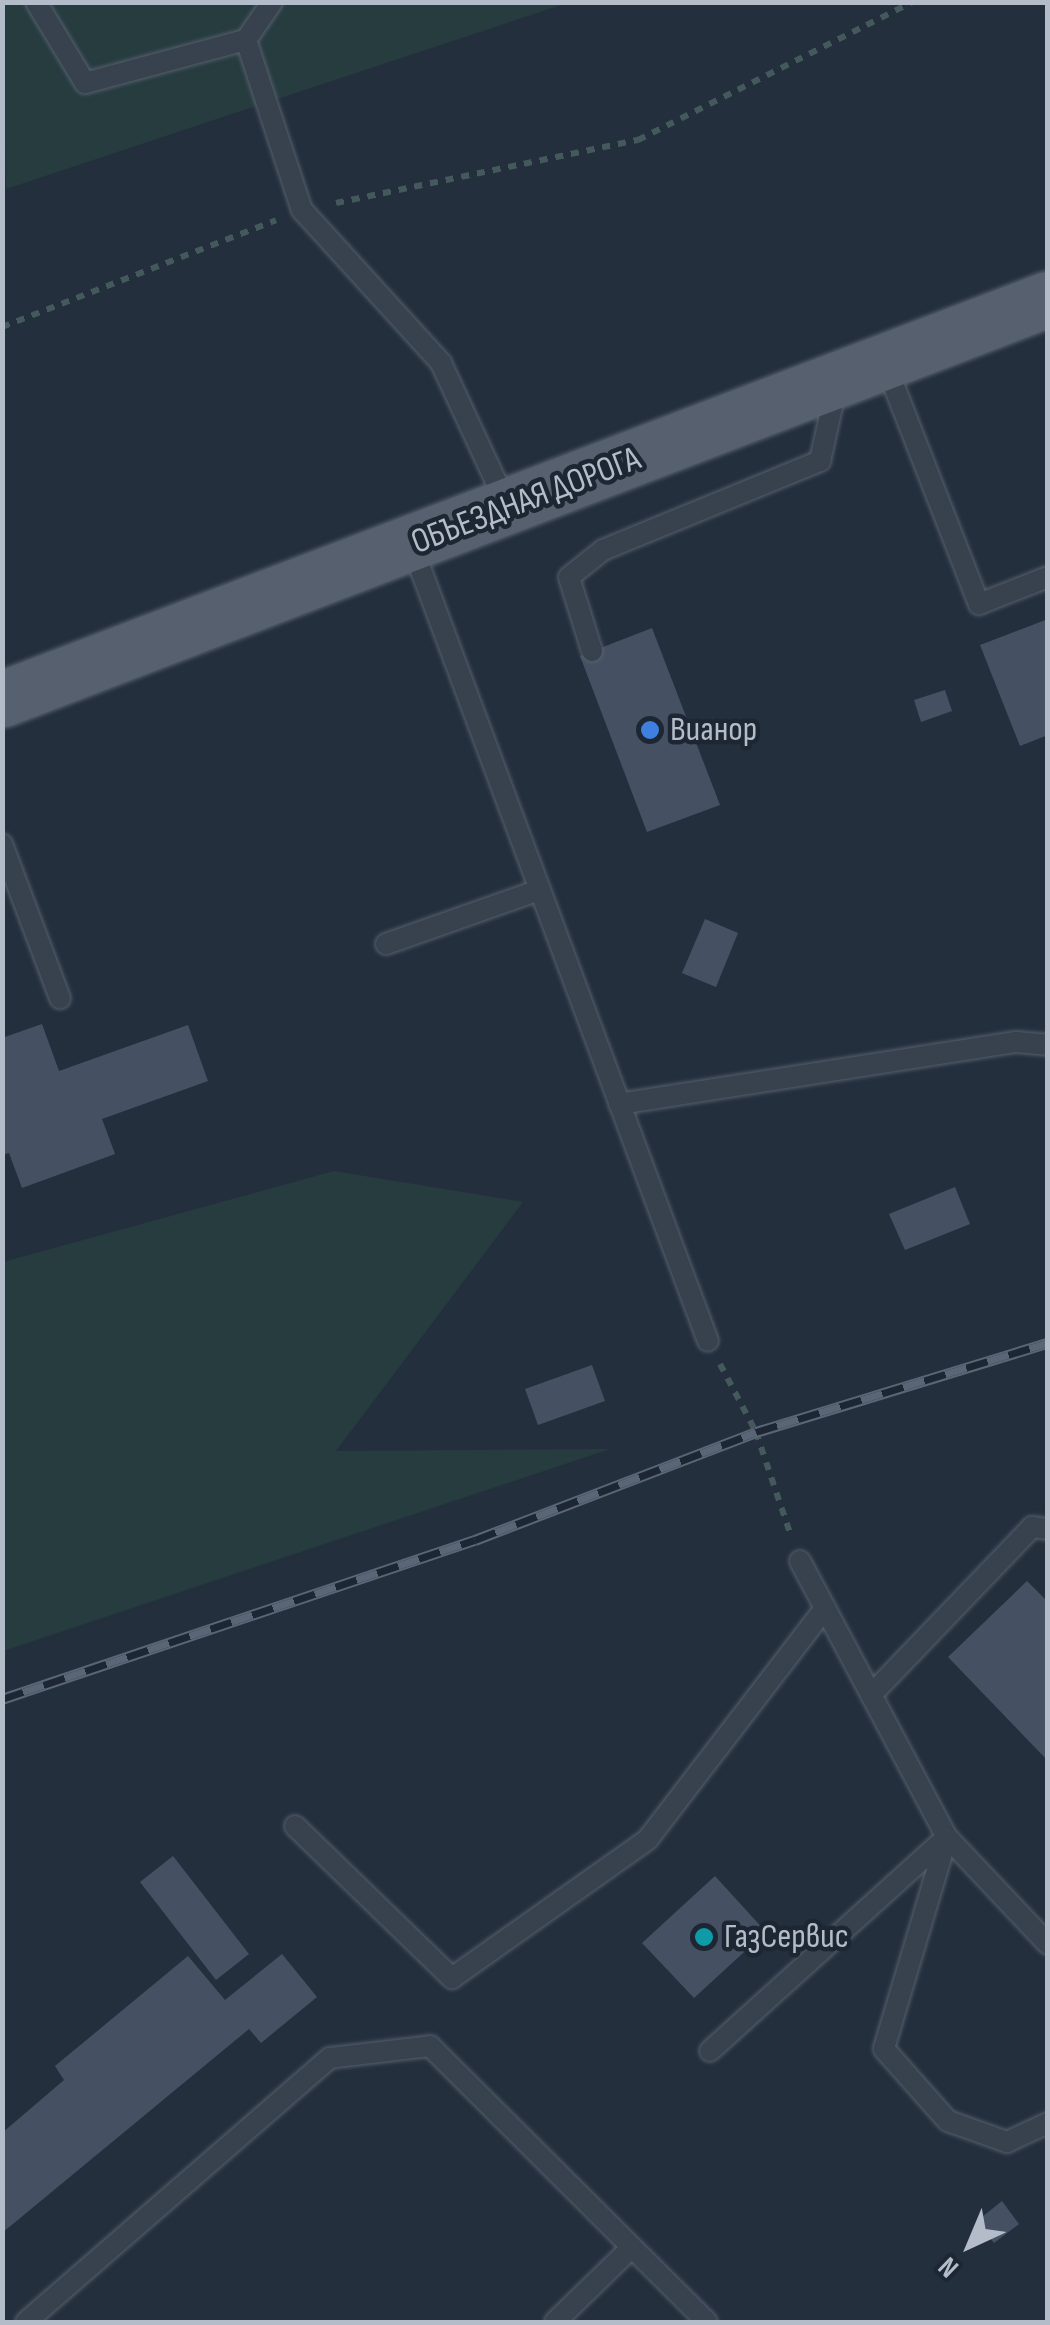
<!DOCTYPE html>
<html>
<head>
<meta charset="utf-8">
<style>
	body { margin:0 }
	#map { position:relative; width:1050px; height:2325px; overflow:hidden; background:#242f3e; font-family:"Sofia Sans Condensed",sans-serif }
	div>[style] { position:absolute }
	.green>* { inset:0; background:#263c3f }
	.building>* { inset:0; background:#455162 }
	.path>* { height:6px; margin-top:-3px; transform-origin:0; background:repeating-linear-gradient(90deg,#44595c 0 8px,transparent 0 16px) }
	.roads { filter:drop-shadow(0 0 2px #565f6c) drop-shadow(0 0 2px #565f6c) }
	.lane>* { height:20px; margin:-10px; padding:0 10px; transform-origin:10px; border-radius:10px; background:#38414e }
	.primary>* { height:55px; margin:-27.5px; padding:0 27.5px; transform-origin:27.5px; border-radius:27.5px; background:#56606e }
	.rail>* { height:11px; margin-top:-5.5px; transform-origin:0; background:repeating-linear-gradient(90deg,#1d2633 0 22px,#5a6575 0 44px); box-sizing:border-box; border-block:2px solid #5a6575 }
	.dots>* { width:28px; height:28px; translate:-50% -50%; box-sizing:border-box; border:5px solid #1d2633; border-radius:50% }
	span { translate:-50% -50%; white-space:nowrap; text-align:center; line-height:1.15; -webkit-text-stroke:9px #1d2633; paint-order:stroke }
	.street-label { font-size:35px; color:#b4bcc9 }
	.poi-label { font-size:35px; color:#b4bcc9 }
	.left { translate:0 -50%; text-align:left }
	.frame { position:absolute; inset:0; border:5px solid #b4bcc9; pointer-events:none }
	.north { position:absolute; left:920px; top:2195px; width:100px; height:100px; -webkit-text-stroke:8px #1d2633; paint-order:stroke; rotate:224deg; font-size:28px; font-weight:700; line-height:40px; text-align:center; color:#b4bcc9 }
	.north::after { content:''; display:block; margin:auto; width:35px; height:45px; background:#b4bcc9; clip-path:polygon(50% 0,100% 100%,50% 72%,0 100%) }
</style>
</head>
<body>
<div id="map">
	<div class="green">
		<div style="clip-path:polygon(2px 3px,567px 3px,6px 189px)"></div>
		<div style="clip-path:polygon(334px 1171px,523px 1202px,336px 1451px,610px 1449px,3px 1651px,3px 1262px)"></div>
	</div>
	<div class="building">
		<div style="clip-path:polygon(1048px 619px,1048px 735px,1020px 746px,980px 645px)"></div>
		<div style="clip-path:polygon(652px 628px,720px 805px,647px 832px,580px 656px)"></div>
		<div style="clip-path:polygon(945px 690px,952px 711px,921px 722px,914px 700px)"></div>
		<div style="clip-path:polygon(705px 919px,738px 933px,716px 987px,682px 973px)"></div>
		<div style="clip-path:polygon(42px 1024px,59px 1071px,188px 1025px,208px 1081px,102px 1119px,115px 1154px,22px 1188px,9px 1153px,2px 1155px,2px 1038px)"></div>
		<div style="clip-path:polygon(955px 1187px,970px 1224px,905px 1250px,889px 1214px)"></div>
		<div style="clip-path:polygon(592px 1365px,605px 1401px,538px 1425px,525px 1389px)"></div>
		<div style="clip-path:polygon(1027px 1581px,1048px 1602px,1048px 1761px,948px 1657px)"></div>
		<div style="clip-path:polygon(173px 1856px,249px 1954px,216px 1980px,140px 1882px)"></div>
		<div style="clip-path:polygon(715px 1876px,766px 1932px,694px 1998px,642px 1943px)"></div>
		<div style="clip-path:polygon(282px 1954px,317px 1997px,261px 2043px,249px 2029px,2px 2233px,2px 2133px,64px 2080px,55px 2066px,188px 1956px,225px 2000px)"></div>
		<div style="clip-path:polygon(1002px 2201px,1019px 2224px,994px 2243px,977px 2221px)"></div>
	</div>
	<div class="path">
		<div style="left:336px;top:203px;width:309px;rotate:-11.8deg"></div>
		<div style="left:638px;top:140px;width:307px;rotate:-26.7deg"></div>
		<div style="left:2px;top:327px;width:294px;rotate:-21.3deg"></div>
		<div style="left:720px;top:1364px;width:77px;rotate:62.1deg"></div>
		<div style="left:756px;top:1432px;width:110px;rotate:71.4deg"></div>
	</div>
	<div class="roads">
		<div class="lane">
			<div style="left:36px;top:2px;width:95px;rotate:58.8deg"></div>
			<div style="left:85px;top:83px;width:167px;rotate:-15deg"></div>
			<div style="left:246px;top:40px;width:179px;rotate:71.8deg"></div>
			<div style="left:302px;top:210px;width:207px;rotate:47.7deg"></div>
			<div style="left:441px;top:363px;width:154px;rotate:65.1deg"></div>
			<div style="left:246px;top:40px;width:46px;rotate:-55.6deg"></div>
			<div style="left:885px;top:363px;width:259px;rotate:68.7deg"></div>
			<div style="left:979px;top:604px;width:74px;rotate:-21.4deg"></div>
			<div style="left:412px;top:546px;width:848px;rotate:69.58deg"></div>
			<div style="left:592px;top:651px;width:77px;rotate:-107.3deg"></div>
			<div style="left:569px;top:577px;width:43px;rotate:-38.5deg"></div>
			<div style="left:603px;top:550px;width:235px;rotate:-22.3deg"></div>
			<div style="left:820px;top:461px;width:75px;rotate:-77.6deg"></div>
			<div style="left:2px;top:844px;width:165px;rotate:69.4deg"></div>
			<div style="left:386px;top:944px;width:162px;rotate:-19.4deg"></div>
			<div style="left:619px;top:1104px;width:402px;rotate:-8.9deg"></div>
			<div style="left:1016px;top:1042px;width:32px;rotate:5deg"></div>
			<div style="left:800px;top:1561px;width:313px;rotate:62deg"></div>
			<div style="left:947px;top:1837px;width:147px;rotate:46.7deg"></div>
			<div style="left:871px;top:1695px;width:233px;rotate:-46.2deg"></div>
			<div style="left:1032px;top:1527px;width:16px;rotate:7deg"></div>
			<div style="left:295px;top:1826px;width:219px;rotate:44.1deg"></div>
			<div style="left:452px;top:1978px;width:240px;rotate:-35.3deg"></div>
			<div style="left:648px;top:1839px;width:291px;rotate:-52.5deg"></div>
			<div style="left:947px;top:1837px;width:221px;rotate:106.6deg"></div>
			<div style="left:884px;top:2049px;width:96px;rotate:48.4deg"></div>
			<div style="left:948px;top:2121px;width:63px;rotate:19.6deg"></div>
			<div style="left:1007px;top:2142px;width:45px;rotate:-24.9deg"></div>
			<div style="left:710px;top:2051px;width:318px;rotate:-42.1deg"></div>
			<div style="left:26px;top:2322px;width:403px;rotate:-41deg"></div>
			<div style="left:330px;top:2058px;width:101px;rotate:-6.8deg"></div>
			<div style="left:430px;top:2046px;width:391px;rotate:44.9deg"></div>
			<div style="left:555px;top:2322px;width:107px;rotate:-44.2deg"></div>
		</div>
		<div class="primary">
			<div style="left:2px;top:699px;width:1120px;rotate:-20.93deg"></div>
		</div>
	</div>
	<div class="rail">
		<div style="left:2px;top:1699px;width:499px;rotate:-18.6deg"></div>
		<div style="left:475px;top:1540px;width:301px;rotate:-21deg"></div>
		<div style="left:756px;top:1432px;width:305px;rotate:-17deg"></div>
	</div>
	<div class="dots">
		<div style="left:650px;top:730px;background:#3f7fe0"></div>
		<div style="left:704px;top:1937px;background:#0f9aa8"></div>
	</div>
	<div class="street-label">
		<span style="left:526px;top:501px;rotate:-21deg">ОБЪЕЗДНАЯ ДОРОГА</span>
	</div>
	<div class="poi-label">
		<span class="left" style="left:670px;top:730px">Вианор</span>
		<span class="left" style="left:724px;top:1937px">ГазСервис</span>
	</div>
	<div class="frame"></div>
	<div class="north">N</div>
</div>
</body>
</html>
